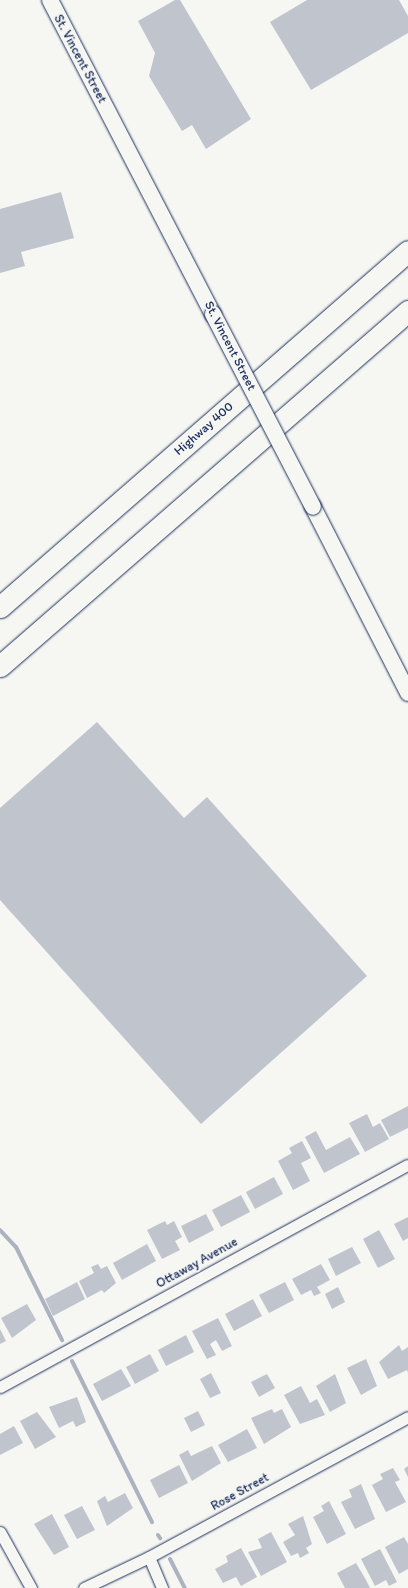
<!DOCTYPE html>
<html>
<head>
<meta charset="utf-8">
<style>
	body { margin:0 }
	#map { position:relative; width:408px; height:1588px; overflow:hidden; background:#f6f6f2; font-family:Itim,sans-serif }
	div>[style] { position:absolute }
	.stream>* { height:4px; margin:-2px; padding:0 2px; transform-origin:2px; border-radius:2px; background:#abb2c0 }
	.building>* { inset:0; background:#c0c4cd }
	.roads { filter:drop-shadow(0 0 1px #1b2f5e) drop-shadow(0 0 1px #1b2f5e) }
	.minor>* { height:11px; margin:-5.5px; padding:0 5.5px; transform-origin:5.5px; border-radius:5.5px; background:#f6f6f2 }
	.secondary>* { height:16px; margin:-8px; padding:0 8px; transform-origin:8px; border-radius:8px; background:#f6f6f2 }
	.motorway>* { height:21px; margin:-10.5px; padding:0 10.5px; transform-origin:10.5px; border-radius:10.5px; background:#f6f6f2 }
	.bridges { filter:drop-shadow(0 0 1px #1b2f5e) drop-shadow(0 0 1px #1b2f5e) }
	.secondary-bridge>* { height:16px; margin:-8px; padding:0 8px; transform-origin:8px; border-radius:8px; background:#f6f6f2 }
	span { translate:-50% -50%; white-space:nowrap; text-align:center; line-height:1.15; -webkit-text-stroke:4px #f6f6f2; paint-order:stroke }
	.street-label { font-size:13px; color:#1b2f5e }
</style>
</head>
<body>
<div id="map">
	<div class="stream">
		<div style="left:0;top:1230px;width:23px;rotate:47deg"></div>
		<div style="left:16px;top:1247px;width:104px;rotate:63.7deg"></div>
		<div style="left:72px;top:1361px;width:180px;rotate:63.6deg"></div>
		<div style="left:158px;top:1535px;width:4px;rotate:56deg"></div>
		<div style="left:170px;top:1559px;width:33px;rotate:63deg"></div>
	</div>
	<div class="building">
		<div style="clip-path:polygon(175px 0,180px 0,251px 119px,206px 149px,192px 125px,182px 131px,149px 76px,155px 53px,138px 21px)"></div>
		<div style="clip-path:polygon(307px 0,399px 0,408px 16px,408px 33px,311px 90px,270px 22px)"></div>
		<div style="clip-path:polygon(61px 192px,74px 238px,21px 252px,25px 266px,0 273px,0 209px)"></div>
		<div style="clip-path:polygon(97px 722px,184px 818px,207px 797px,367px 976px,201px 1124px,0 900px,0 808px)"></div>
		<div style="clip-path:polygon(408px 1106px,408px 1128px,390px 1137px,381px 1120px)"></div>
		<div style="clip-path:polygon(367px 1114px,373px 1127px,380px 1123px,389px 1139px,365px 1152px,349px 1123px)"></div>
		<div style="clip-path:polygon(316px 1131px,326px 1150px,350px 1137px,360px 1154px,324px 1173px,305px 1137px)"></div>
		<div style="clip-path:polygon(302px 1141px,311px 1158px,301px 1163px,310px 1181px,293px 1190px,278px 1161px,292px 1153px,289px 1148px)"></div>
		<div style="clip-path:polygon(274px 1177px,283px 1194px,255px 1209px,246px 1192px)"></div>
		<div style="clip-path:polygon(241px 1195px,250px 1212px,221px 1227px,212px 1210px)"></div>
		<div style="clip-path:polygon(206px 1214px,214px 1230px,189px 1243px,181px 1226px)"></div>
		<div style="clip-path:polygon(408px 1217px,408px 1238px,403px 1241px,394px 1224px)"></div>
		<div style="clip-path:polygon(165px 1221px,167px 1225px,174px 1221px,182px 1237px,175px 1241px,180px 1250px,162px 1259px,147px 1230px)"></div>
		<div style="clip-path:polygon(379px 1230px,395px 1259px,378px 1268px,363px 1239px)"></div>
		<div style="clip-path:polygon(147px 1244px,156px 1261px,122px 1280px,113px 1263px)"></div>
		<div style="clip-path:polygon(352px 1247px,361px 1263px,336px 1276px,328px 1259px)"></div>
		<div style="clip-path:polygon(98px 1264px,101px 1269px,107px 1266px,116px 1283px,104px 1293px,102px 1290px,87px 1298px,79px 1281px,94px 1273px,91px 1267px)"></div>
		<div style="clip-path:polygon(321px 1264px,330px 1280px,317px 1287px,321px 1293px,314px 1296px,311px 1290px,301px 1295px,292px 1279px)"></div>
		<div style="clip-path:polygon(77px 1282px,85px 1299px,53px 1316px,45px 1299px)"></div>
		<div style="clip-path:polygon(285px 1282px,294px 1300px,269px 1313px,259px 1295px)"></div>
		<div style="clip-path:polygon(338px 1287px,345px 1302px,332px 1309px,325px 1294px)"></div>
		<div style="clip-path:polygon(253px 1299px,262px 1316px,234px 1331px,225px 1314px)"></div>
		<div style="clip-path:polygon(27px 1304px,36px 1320px,12px 1338px,1px 1318px)"></div>
		<div style="clip-path:polygon(218px 1318px,232px 1346px,222px 1351px,216px 1340px,210px 1344px,216px 1355px,207px 1359px,192px 1331px)"></div>
		<div style="clip-path:polygon(0 1329px,6px 1341px,0 1344px)"></div>
		<div style="clip-path:polygon(186px 1335px,194px 1352px,166px 1366px,158px 1350px)"></div>
		<div style="clip-path:polygon(399px 1345px,402px 1351px,408px 1347px,408px 1373px,407px 1370px,388px 1379px,379px 1362px)"></div>
		<div style="clip-path:polygon(150px 1354px,159px 1371px,135px 1384px,126px 1367px)"></div>
		<div style="clip-path:polygon(366px 1359px,377px 1386px,361px 1395px,347px 1368px)"></div>
		<div style="clip-path:polygon(121px 1369px,131px 1386px,102px 1401px,93px 1384px)"></div>
		<div style="clip-path:polygon(211px 1373px,221px 1393px,210px 1398px,200px 1379px)"></div>
		<div style="clip-path:polygon(267px 1374px,275px 1388px,259px 1397px,251px 1382px)"></div>
		<div style="clip-path:polygon(335px 1374px,346px 1403px,330px 1412px,316px 1386px)"></div>
		<div style="clip-path:polygon(301px 1386px,310px 1403px,317px 1399px,325px 1415px,300px 1424px,284px 1395px)"></div>
		<div style="clip-path:polygon(77px 1397px,86px 1422px,76px 1427px,73px 1421px,59px 1428px,49px 1407px)"></div>
		<div style="clip-path:polygon(272px 1409px,274px 1413px,282px 1409px,291px 1427px,264px 1444px,251px 1418px)"></div>
		<div style="clip-path:polygon(198px 1411px,205px 1425px,191px 1432px,184px 1418px)"></div>
		<div style="clip-path:polygon(37px 1412px,56px 1437px,35px 1449px,20px 1421px)"></div>
		<div style="clip-path:polygon(14px 1426px,23px 1443px,0 1455px,0 1434px)"></div>
		<div style="clip-path:polygon(247px 1429px,257px 1448px,228px 1462px,218px 1445px)"></div>
		<div style="clip-path:polygon(212px 1446px,221px 1463px,192px 1481px,179px 1455px,188px 1450px,191px 1456px)"></div>
		<div style="clip-path:polygon(179px 1465px,188px 1483px,159px 1498px,150px 1480px)"></div>
		<div style="clip-path:polygon(408px 1466px,408px 1477px,404px 1469px)"></div>
		<div style="clip-path:polygon(393px 1468px,400px 1480px,395px 1482px,406px 1502px,386px 1512px,372px 1485px,383px 1479px,380px 1474px)"></div>
		<div style="clip-path:polygon(361px 1484px,375px 1519px,355px 1529px,341px 1502px,352px 1497px,349px 1490px)"></div>
		<div style="clip-path:polygon(125px 1493px,133px 1508px,107px 1526px,97px 1501px,105px 1496px,108px 1502px)"></div>
		<div style="clip-path:polygon(329px 1501px,346px 1534px,327px 1544px,313px 1517px,324px 1511px,321px 1506px)"></div>
		<div style="clip-path:polygon(82px 1506px,95px 1530px,77px 1539px,64px 1515px)"></div>
		<div style="clip-path:polygon(52px 1514px,69px 1547px,54px 1555px,34px 1524px)"></div>
		<div style="clip-path:polygon(303px 1516px,312px 1544px,306px 1548px,309px 1553px,300px 1558px,298px 1553px,291px 1556px,283px 1542px,295px 1535px,288px 1524px)"></div>
		<div style="clip-path:polygon(271px 1532px,287px 1562px,261px 1576px,248px 1552px,262px 1548px,258px 1539px)"></div>
		<div style="clip-path:polygon(404px 1537px,408px 1544px,408px 1569px,399px 1574px,385px 1547px)"></div>
		<div style="clip-path:polygon(241px 1548px,257px 1577px,241px 1586px,236px 1577px,223px 1583px,215px 1569px,228px 1562px,226px 1556px)"></div>
		<div style="clip-path:polygon(380px 1549px,397px 1582px,389px 1586px,386px 1580px,375px 1586px,361px 1559px)"></div>
		<div style="clip-path:polygon(356px 1563px,366px 1580px,370px 1588px,345px 1588px,337px 1573px)"></div>
	</div>
	<div class="roads">
		<div class="minor">
			<div style="left:0;top:1387px;width:464px;rotate:-28.6deg"></div>
			<div style="left:0;top:1532px;width:64px;rotate:61deg"></div>
			<div style="left:149px;top:1557px;width:34px;rotate:67deg"></div>
			<div style="left:84px;top:1588px;width:72px;rotate:-25.5deg"></div>
			<div style="left:149px;top:1557px;width:294px;rotate:-28.4deg"></div>
		</div>
		<div class="secondary">
			<div style="left:50px;top:0;width:354px;rotate:62.6deg"></div>
			<div style="left:313px;top:507px;width:209px;rotate:62.9deg"></div>
		</div>
		<div class="motorway">
			<div style="left:0;top:607px;width:541px;rotate:-41.11deg"></div>
			<div style="left:0;top:666px;width:541px;rotate:-41.03deg"></div>
		</div>
	</div>
	<div class="bridges">
		<div class="secondary-bridge">
			<div style="left:213px;top:314px;width:217px;rotate:62.6deg"></div>
		</div>
	</div>
	<div class="street-label">
		<span style="left:80px;top:59px;rotate:62deg">St. Vincent Street</span>
		<span style="left:230px;top:346px;rotate:63deg">St. Vincent Street</span>
		<span style="left:204px;top:429px;rotate:-41deg">Highway 400</span>
		<span style="left:197px;top:1263px;rotate:-29deg">Ottaway Avenue</span>
		<span style="left:240px;top:1492px;rotate:-29deg">Rose Street</span>
	</div>
</div>
</body>
</html>
